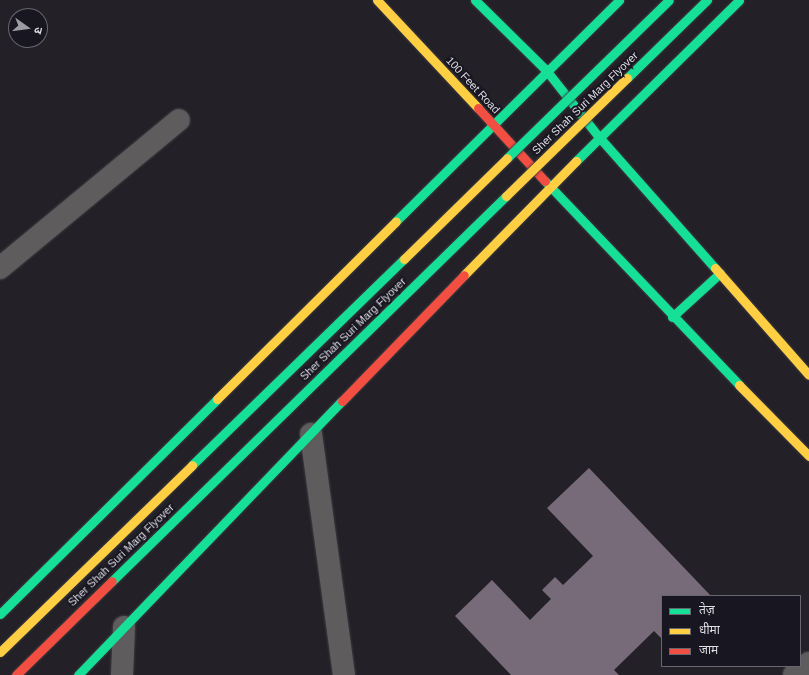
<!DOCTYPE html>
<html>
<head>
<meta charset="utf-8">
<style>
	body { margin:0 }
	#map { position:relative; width:809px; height:675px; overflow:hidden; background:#232127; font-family:Arial,"Noto Sans Devanagari",sans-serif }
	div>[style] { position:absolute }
	.building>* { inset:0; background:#776a79 }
	.roads { filter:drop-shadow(0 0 1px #3d3c41) drop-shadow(0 0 1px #3d3c41) }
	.street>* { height:22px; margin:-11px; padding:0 11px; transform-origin:11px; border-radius:11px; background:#5e5c5d }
	.fast>* { height:9px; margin:-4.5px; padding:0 4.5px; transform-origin:4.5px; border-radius:4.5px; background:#16e098 }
	.slow>* { height:9px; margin:-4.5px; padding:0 4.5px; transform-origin:4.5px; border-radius:4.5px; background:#ffcf43 }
	.jam>* { height:9px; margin:-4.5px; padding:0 4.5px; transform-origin:4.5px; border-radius:4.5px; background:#f24e42 }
	.bridges { filter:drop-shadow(0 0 1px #3d3c41) drop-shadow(0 0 1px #3d3c41) }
	.fast-bridge>* { height:9px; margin:-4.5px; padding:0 4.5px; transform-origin:4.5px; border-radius:4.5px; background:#16e098 }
	.slow-bridge>* { height:9px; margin:-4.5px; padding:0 4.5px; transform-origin:4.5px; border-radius:4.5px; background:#ffcf43 }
	.jam-bridge>* { height:9px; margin:-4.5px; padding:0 4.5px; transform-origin:4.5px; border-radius:4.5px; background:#f24e42 }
	span { translate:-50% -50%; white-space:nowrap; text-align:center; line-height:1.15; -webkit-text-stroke:4px #181620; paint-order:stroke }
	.street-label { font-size:11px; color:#dfdee5 }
	.legend { position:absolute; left:661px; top:595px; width:140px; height:72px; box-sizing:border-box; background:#181620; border:1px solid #68666f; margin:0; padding:5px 7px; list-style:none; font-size:12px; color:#dfdee5 }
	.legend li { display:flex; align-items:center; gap:8px; height:20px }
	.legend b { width:20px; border:1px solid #68666f }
	.north { position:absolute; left:8px; top:8px; width:40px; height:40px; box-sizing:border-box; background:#181620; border:1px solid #68666f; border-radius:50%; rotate:104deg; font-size:11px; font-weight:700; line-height:16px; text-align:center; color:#dfdee5 }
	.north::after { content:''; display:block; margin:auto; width:14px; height:18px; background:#9d9ca2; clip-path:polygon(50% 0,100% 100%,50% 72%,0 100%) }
</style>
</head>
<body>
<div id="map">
	<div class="building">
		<div style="clip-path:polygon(589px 468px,711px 596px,662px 596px,662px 639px,654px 631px,614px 670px,619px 675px,511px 675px,455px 616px,492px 580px,530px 620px,551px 599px,542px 590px,555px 577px,563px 585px,593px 556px,547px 508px)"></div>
	</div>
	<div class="roads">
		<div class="street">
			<div style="left:0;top:268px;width:232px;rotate:-39.6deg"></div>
			<div style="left:311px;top:434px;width:243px;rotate:82.2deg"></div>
			<div style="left:122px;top:675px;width:48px;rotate:-87.6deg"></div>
			<div style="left:794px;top:675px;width:19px;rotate:-39deg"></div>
		</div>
		<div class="fast">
			<div style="left:475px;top:0;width:100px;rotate:44.6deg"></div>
			<div style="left:546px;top:70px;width:85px;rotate:51.7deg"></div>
			<div style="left:599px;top:137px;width:175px;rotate:48.5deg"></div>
			<div style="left:576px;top:161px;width:229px;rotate:-44.6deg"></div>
			<div style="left:545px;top:181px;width:282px;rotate:46.4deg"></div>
			<div style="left:396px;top:221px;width:314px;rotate:-44.7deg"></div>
			<div style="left:672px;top:317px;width:65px;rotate:-42.5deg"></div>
			<div style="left:0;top:614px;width:305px;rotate:-44.7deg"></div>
			<div style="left:78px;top:675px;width:380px;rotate:-46.1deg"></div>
		</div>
		<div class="slow">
			<div style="left:377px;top:0;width:148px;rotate:46.9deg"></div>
			<div style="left:715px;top:268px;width:142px;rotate:48.7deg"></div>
			<div style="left:464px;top:275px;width:160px;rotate:-45.5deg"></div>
			<div style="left:739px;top:385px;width:100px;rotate:45.4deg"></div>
			<div style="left:217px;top:399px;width:252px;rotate:-44.8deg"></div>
		</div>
		<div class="jam">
			<div style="left:478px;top:108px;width:99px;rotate:47.5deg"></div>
			<div style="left:342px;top:401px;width:175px;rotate:-45.9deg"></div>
		</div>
	</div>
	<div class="bridges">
		<div class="fast-bridge">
			<div style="left:627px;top:78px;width:112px;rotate:-44.3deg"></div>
			<div style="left:507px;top:158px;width:226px;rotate:-44.3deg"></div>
			<div style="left:192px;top:465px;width:296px;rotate:-44.2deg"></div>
			<div style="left:112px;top:581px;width:551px;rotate:-44.34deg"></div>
		</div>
		<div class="slow-bridge">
			<div style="left:506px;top:196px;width:169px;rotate:-44.3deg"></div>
			<div style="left:404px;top:259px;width:144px;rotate:-44.4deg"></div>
			<div style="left:0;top:652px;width:268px;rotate:-44.2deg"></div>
		</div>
		<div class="jam-bridge">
			<div style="left:16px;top:675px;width:134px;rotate:-44.4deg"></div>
		</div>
	</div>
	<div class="street-label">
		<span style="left:473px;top:85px;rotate:47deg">100 Feet Road</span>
		<span style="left:585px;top:103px;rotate:-44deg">Sher Shah Suri Marg Flyover</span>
		<span style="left:353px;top:329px;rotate:-44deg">Sher Shah Suri Marg Flyover</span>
		<span style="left:121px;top:555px;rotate:-44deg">Sher Shah Suri Marg Flyover</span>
	</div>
	<ul class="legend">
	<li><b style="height:5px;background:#16e098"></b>तेज़</li>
	<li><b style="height:5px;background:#ffcf43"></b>धीमा</li>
	<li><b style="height:5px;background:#f24e42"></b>जाम</li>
	</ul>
	<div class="north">उ</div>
</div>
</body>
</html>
